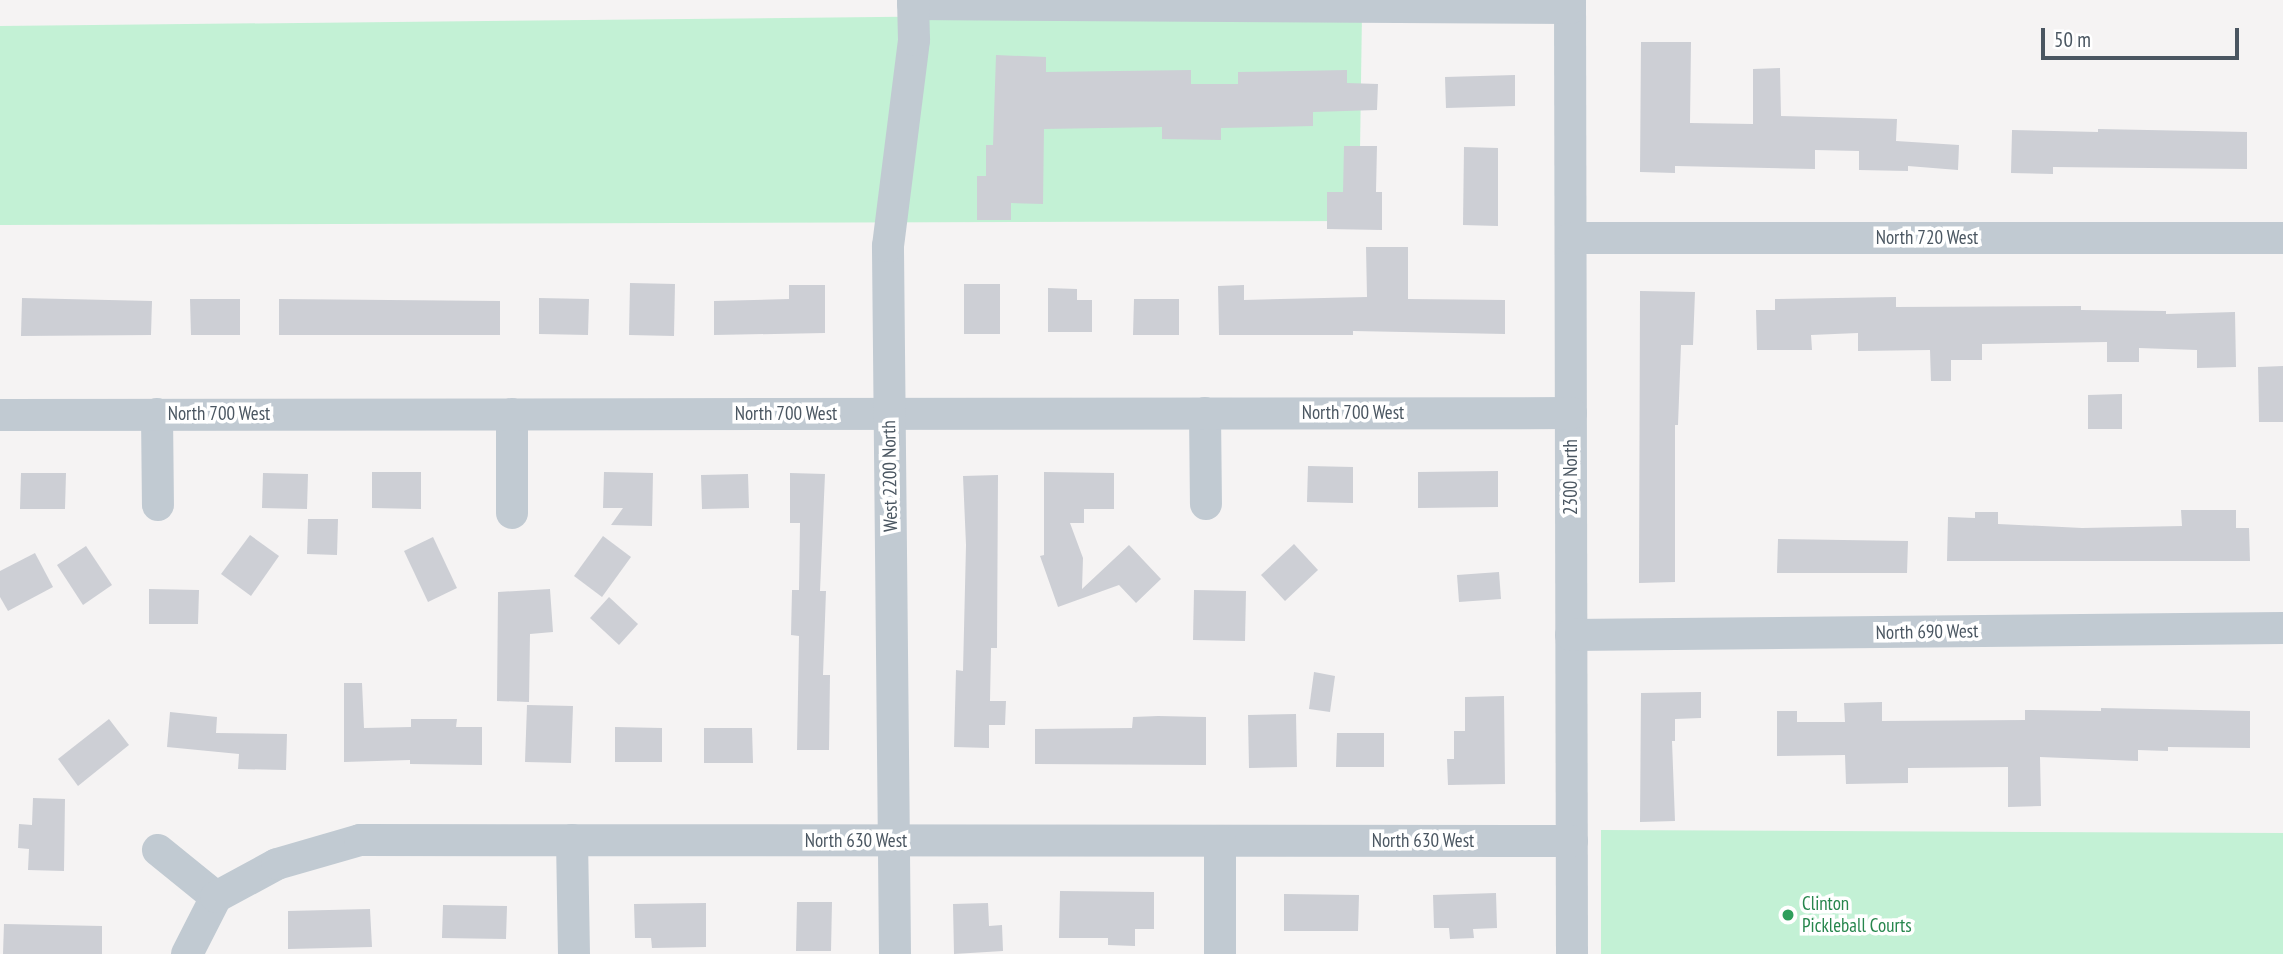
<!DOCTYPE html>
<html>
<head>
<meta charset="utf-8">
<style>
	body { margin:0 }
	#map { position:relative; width:2283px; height:954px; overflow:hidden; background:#f5f3f3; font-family:"PT Sans Narrow",sans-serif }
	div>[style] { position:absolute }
	.green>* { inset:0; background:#c3f1d5 }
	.building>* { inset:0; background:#cdcfd5 }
	.minor>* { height:32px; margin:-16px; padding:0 16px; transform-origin:16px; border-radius:16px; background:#c1cad2 }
	.dots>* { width:19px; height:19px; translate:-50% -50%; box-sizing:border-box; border:4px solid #fff; border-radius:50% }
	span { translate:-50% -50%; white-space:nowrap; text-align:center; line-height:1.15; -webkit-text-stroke:7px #fff; paint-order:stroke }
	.street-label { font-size:19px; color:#4a5661 }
	.leisure-label { font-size:19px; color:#27864d }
	.left { translate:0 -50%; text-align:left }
	.scale { position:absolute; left:2041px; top:28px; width:198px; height:32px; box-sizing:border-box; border:4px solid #4a5661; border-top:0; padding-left:9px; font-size:21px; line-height:24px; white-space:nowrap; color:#4a5661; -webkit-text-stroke:5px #fff; paint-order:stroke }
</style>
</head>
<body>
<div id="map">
	<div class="green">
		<div style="clip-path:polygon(1362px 12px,1359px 221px,0 225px,0 26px)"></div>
		<div style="clip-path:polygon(1601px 830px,2283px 833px,2283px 954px,1601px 954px)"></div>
	</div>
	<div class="building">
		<div style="clip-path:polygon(1641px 42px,1691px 42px,1690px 123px,1753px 124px,1753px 69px,1780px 68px,1781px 116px,1897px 119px,1896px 141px,1959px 145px,1958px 170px,1908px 166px,1908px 171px,1859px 170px,1859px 151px,1815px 150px,1815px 169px,1675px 166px,1675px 173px,1640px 172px)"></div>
		<div style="clip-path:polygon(996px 55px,1046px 57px,1046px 72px,1191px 70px,1191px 84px,1238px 84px,1238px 72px,1347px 70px,1347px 83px,1378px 84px,1377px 110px,1313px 112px,1313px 126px,1221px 128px,1221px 140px,1162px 139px,1162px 127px,1044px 129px,1043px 204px,1011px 203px,1011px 220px,977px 220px,977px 176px,986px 176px,986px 145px,993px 145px)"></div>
		<div style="clip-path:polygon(1515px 75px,1515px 106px,1446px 108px,1445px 77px)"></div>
		<div style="clip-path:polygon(2098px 129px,2247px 132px,2247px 169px,2053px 167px,2053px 174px,2011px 173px,2012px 130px,2098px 132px)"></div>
		<div style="clip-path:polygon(1344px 146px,1377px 146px,1376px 192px,1382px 192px,1382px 230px,1327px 229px,1327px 192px,1343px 192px)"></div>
		<div style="clip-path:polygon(1464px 147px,1498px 148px,1498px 226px,1463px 225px)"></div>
		<div style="clip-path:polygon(1366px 247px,1408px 247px,1408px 299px,1505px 300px,1505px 334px,1353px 331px,1353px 335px,1219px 335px,1218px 286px,1244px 285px,1244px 300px,1367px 297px)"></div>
		<div style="clip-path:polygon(630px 283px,675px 284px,674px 336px,629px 335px)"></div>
		<div style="clip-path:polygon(964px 284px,1000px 284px,1000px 334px,964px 334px)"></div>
		<div style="clip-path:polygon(789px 285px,825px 285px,825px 333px,714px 335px,714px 301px,789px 299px)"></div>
		<div style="clip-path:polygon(1048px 288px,1077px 289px,1077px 300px,1092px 300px,1092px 332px,1048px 332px)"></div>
		<div style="clip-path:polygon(1640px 291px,1695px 292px,1693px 345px,1681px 345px,1678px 425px,1675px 425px,1675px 582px,1639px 583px)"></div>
		<div style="clip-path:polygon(1896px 297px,1896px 307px,2081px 306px,2081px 310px,2166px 311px,2166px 314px,2235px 312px,2236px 367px,2197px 368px,2197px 350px,2139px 348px,2139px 362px,2107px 362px,2107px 342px,1982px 344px,1982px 360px,1951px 360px,1951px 381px,1931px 381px,1930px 350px,1858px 351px,1858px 333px,1811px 335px,1812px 350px,1757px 350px,1756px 310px,1775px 310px,1775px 299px)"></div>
		<div style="clip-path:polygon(22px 298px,152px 301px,151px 335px,21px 336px)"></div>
		<div style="clip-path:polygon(539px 298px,589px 299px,588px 335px,539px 334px)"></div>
		<div style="clip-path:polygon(190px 299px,240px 299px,240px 335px,191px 335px)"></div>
		<div style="clip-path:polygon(279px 299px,500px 301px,500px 335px,279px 335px)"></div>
		<div style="clip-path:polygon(1134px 299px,1179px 299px,1179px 335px,1133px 335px)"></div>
		<div style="clip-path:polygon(2283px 366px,2283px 422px,2259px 422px,2258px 367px)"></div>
		<div style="clip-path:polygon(2122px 394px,2122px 429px,2088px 429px,2088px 395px)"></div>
		<div style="clip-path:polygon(1308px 466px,1353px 467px,1353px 503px,1307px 502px)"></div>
		<div style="clip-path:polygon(1498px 471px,1498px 507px,1418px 508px,1418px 472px)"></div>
		<div style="clip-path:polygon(372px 472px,421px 472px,421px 509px,372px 508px)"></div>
		<div style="clip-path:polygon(604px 472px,653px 473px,652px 526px,611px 525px,623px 508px,603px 508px)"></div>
		<div style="clip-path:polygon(1044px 472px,1114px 473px,1114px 509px,1084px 509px,1084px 523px,1070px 523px,1083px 558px,1082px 589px,1129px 545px,1161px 579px,1136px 603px,1119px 585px,1058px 607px,1040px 556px,1044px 555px)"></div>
		<div style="clip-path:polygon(21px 473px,66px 473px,65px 509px,20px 509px)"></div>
		<div style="clip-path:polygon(263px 473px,308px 474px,307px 509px,262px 508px)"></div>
		<div style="clip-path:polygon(790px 473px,825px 474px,820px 591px,826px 591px,823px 675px,830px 675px,829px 750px,797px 750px,799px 636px,791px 635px,792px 590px,799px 590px,800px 523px,790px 523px)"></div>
		<div style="clip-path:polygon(748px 474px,749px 508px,702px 509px,701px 475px)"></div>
		<div style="clip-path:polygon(998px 475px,997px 648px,991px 648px,990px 701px,1006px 701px,1005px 725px,989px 725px,989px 748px,954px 747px,956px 670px,963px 671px,966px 545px,963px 476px)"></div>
		<div style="clip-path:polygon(2181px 510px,2236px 510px,2236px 528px,2249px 528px,2250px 561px,1947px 561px,1948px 517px,1975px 518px,1975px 512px,1998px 512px,1998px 524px,2082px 528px,2182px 526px)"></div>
		<div style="clip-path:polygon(308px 519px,338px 519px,337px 555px,307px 554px)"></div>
		<div style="clip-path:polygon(250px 535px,279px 556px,251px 596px,221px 574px)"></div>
		<div style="clip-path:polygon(603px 536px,631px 557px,602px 597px,574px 576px)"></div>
		<div style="clip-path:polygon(433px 537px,457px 588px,428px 602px,404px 551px)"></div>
		<div style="clip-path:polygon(1778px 539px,1908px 541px,1907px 573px,1777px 573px)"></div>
		<div style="clip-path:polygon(1294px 544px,1318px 570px,1285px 601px,1261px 575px)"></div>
		<div style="clip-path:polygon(86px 546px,112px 585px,83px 605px,57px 565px)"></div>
		<div style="clip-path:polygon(35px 553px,53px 587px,8px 611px,0 597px,0 571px)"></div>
		<div style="clip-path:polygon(1499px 572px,1501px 599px,1459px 602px,1457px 575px)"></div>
		<div style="clip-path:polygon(149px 589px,199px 590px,198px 624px,149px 624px)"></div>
		<div style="clip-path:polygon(550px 589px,553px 632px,530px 634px,529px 702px,497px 701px,498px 592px)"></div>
		<div style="clip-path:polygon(1194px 590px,1246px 591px,1245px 641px,1193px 640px)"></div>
		<div style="clip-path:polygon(609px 597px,638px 624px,619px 645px,590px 618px)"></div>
		<div style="clip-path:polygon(1314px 672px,1335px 676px,1330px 712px,1309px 709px)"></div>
		<div style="clip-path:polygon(344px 683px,362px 683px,364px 728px,411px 727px,411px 719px,457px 719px,456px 727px,482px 727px,482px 765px,410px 764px,410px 760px,344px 762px)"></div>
		<div style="clip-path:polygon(1701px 692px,1701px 718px,1675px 719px,1675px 741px,1672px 741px,1675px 821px,1640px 822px,1641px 693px)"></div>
		<div style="clip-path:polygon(1504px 696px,1505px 784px,1448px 785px,1447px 759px,1454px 759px,1454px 731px,1465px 731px,1465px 697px)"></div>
		<div style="clip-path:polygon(1882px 702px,1882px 721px,2025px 720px,2025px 710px,2101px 711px,2101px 708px,2250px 711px,2250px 748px,2168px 747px,2168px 751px,2138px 750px,2138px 761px,2040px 757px,2041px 806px,2008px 807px,2008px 767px,1908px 768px,1908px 783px,1846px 784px,1845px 755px,1777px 756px,1777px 711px,1797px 711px,1797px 722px,1845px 722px,1844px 703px)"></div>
		<div style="clip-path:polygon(527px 705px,573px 706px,571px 763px,525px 762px)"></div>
		<div style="clip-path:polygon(170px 712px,217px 717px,216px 733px,287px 734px,286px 770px,238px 769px,239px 754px,167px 747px)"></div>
		<div style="clip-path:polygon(1296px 714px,1297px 767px,1249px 768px,1248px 715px)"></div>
		<div style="clip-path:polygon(1158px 716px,1206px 717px,1206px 765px,1035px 764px,1035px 729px,1132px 728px,1133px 717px)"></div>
		<div style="clip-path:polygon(109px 719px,129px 745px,78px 786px,58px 759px)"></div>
		<div style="clip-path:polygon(615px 727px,662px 728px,662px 762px,615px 762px)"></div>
		<div style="clip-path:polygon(704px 728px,752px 728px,753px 763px,704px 763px)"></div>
		<div style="clip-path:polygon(1337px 733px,1384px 733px,1384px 767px,1336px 767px)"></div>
		<div style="clip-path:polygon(33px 798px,65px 799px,64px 871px,28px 870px,29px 849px,18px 848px,19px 824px,32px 825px)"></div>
		<div style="clip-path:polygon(1060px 891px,1154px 892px,1154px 929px,1135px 929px,1135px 946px,1108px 945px,1108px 938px,1059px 938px)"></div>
		<div style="clip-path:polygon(1496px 893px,1497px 928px,1473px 929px,1474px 938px,1450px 939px,1449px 928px,1434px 928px,1433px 895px)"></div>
		<div style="clip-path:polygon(1284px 894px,1359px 895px,1358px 931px,1284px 931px)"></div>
		<div style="clip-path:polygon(797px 902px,832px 902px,831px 951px,796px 951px)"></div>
		<div style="clip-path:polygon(706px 903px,706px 947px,652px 948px,651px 938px,635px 938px,634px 904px)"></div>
		<div style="clip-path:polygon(988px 903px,989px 926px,1002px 925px,1003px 951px,954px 954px,953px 904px)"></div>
		<div style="clip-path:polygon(443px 905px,507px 906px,506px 939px,442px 938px)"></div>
		<div style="clip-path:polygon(370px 909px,372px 947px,288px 949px,288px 911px)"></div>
		<div style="clip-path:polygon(4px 924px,102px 926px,102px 954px,3px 954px)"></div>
	</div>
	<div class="minor">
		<div style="left:1570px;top:0;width:954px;rotate:89.88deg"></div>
		<div style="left:913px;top:4px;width:657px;rotate:0.35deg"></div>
		<div style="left:1571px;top:238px;width:712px"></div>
		<div style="left:1205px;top:413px;width:91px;rotate:89.4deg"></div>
		<div style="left:157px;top:414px;width:91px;rotate:89.4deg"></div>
		<div style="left:512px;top:414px;width:99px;rotate:90deg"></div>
		<div style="left:0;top:415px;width:1571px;rotate:-0.07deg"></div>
		<div style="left:1571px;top:635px;width:712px;rotate:-0.56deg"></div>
		<div style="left:572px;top:840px;width:114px;rotate:89deg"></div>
		<div style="left:158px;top:850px;width:75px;rotate:39deg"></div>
		<div style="left:187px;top:954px;width:64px;rotate:-63deg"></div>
		<div style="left:216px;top:897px;width:69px;rotate:-28.4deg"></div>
		<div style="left:277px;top:864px;width:86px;rotate:-16.1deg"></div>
		<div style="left:360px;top:840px;width:1212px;rotate:0.05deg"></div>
		<div style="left:895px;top:954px;width:708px;rotate:-90.57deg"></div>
		<div style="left:888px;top:246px;width:208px;rotate:-82.8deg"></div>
		<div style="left:914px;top:40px;width:40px;rotate:-91.4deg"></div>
		<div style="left:1220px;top:954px;width:113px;rotate:-90deg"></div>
	</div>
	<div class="dots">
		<div style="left:1788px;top:915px;background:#2e9e5b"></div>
	</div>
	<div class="street-label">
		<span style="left:1927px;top:238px">North 720 West</span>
		<span style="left:1353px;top:413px">North 700 West</span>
		<span style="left:219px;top:414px">North 700 West</span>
		<span style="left:786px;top:414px">North 700 West</span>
		<span style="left:890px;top:476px;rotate:-91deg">West 2200 North</span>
		<span style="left:1571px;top:477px;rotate:-90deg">2300 North</span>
		<span style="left:1927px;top:632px;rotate:-1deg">North 690 West</span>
		<span style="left:856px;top:841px">North 630 West</span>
		<span style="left:1423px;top:841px">North 630 West</span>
	</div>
	<div class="leisure-label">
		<span class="left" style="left:1802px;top:915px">Clinton<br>Pickleball Courts</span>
	</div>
	<div class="scale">50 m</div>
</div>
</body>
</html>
